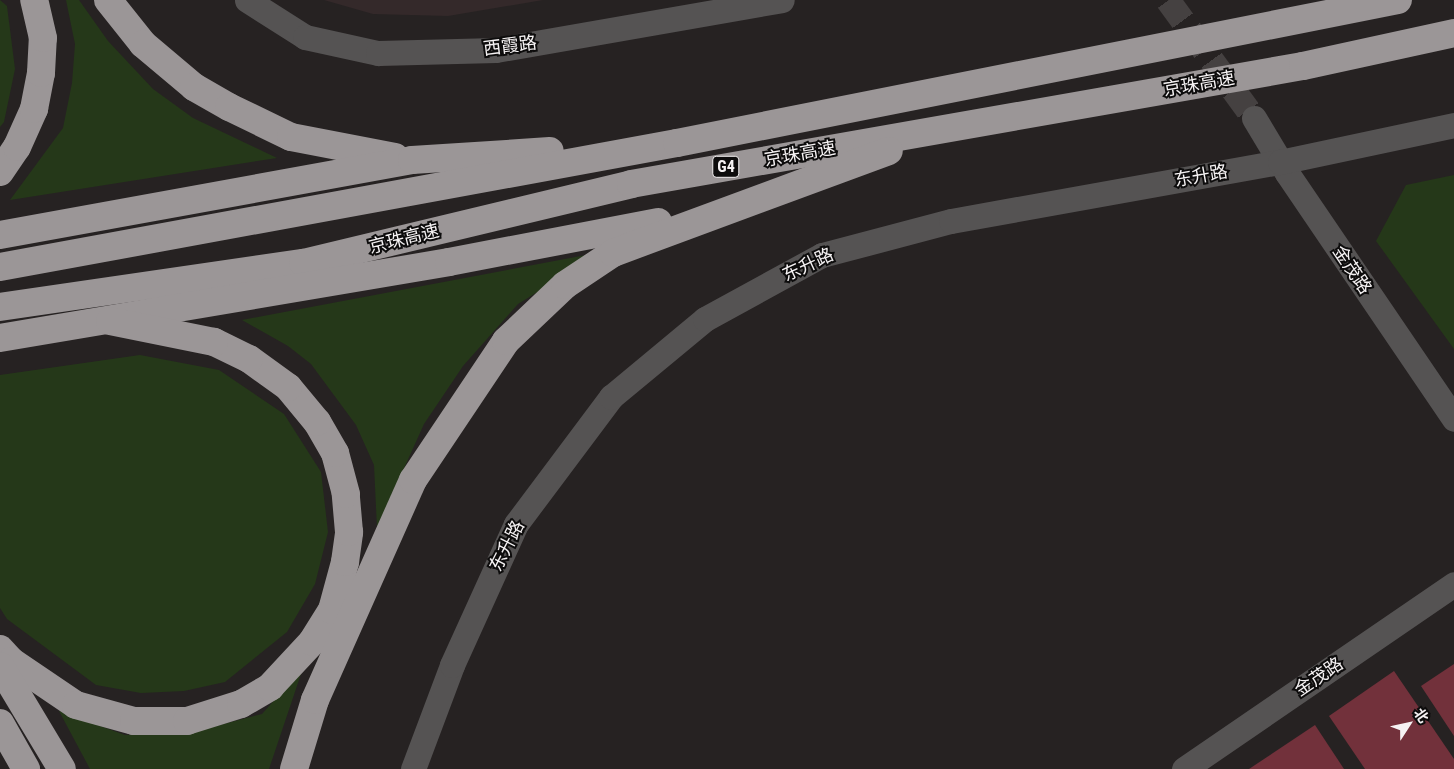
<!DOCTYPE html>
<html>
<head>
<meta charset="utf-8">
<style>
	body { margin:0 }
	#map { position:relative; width:1454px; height:769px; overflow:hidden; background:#262222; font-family:"Roboto Condensed","Noto Sans SC",sans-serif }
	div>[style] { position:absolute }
	.built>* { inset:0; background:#34292a }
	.green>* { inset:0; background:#253819 }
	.building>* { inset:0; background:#72313b }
	.street-tunnel>* { height:25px; margin-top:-12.5px; transform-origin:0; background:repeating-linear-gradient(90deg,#454141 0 25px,transparent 0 37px) }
	.street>* { height:25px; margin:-12.5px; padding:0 12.5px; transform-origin:12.5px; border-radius:12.5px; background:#555353 }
	.highway>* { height:28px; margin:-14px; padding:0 14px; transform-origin:14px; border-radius:14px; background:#9b9697 }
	span { translate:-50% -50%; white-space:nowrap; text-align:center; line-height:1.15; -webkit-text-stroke:4px #0d0c0c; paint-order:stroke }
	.shield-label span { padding:1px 4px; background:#0d0c0c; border:1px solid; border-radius:4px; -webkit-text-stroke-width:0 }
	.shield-label { font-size:16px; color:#f5f2f3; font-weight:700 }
	.street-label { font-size:18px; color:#f5f2f3 }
	.north { position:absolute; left:1384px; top:699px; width:50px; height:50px; -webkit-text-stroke:4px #0d0c0c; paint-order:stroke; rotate:55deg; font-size:14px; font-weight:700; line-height:20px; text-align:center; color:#f5f2f3 }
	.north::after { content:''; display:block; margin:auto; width:18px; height:22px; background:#f5f2f3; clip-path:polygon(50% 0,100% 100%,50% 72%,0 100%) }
</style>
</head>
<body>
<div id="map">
	<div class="built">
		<div style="clip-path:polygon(324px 0,543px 0,448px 16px,373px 14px)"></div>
	</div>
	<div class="green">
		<div style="clip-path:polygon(0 0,7px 6px,15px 69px,4px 122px,0 127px)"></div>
		<div style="clip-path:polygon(66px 0,79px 0,108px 41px,153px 89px,193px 118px,277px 158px,10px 200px,63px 128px,72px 83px,75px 44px)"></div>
		<div style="clip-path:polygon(1454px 175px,1454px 349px,1376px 241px,1406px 185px)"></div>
		<div style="clip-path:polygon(602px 252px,518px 304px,463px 366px,424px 424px,377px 528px,374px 465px,356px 425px,311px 364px,288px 346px,242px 320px)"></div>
		<div style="clip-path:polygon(140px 355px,219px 370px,284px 414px,321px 472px,328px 532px,315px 584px,287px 632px,225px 682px,184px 691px,141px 693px,96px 685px,7px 619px,0 608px,0 375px)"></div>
		<div style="clip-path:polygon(303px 668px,269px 769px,90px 769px,59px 711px,125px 735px,193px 732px,262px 714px)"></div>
	</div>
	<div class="building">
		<div style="clip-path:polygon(1454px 664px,1454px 736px,1421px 686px)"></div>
		<div style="clip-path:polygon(1394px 671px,1454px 759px,1454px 769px,1365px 769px,1329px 716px)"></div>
		<div style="clip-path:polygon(1315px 725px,1344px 769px,1249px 769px)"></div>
	</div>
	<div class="street-tunnel">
		<div style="left:1168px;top:0;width:146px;rotate:53.9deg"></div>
	</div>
	<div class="street">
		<div style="left:247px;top:0;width:69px;rotate:32.5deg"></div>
		<div style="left:305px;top:37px;width:75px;rotate:12.4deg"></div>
		<div style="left:378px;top:53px;width:118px;rotate:-1.5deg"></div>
		<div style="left:496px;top:50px;width:290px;rotate:-9.9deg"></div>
		<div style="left:1254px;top:118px;width:64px;rotate:59deg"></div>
		<div style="left:1287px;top:173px;width:297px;rotate:55.8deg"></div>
		<div style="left:413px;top:769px;width:111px;rotate:-69.4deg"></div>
		<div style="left:452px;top:665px;width:155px;rotate:-65.6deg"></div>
		<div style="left:516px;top:524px;width:159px;rotate:-53.2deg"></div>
		<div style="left:611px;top:397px;width:122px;rotate:-39.7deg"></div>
		<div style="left:705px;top:319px;width:133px;rotate:-28.7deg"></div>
		<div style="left:822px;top:255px;width:133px;rotate:-14.8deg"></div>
		<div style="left:951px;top:221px;width:334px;rotate:-10.2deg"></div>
		<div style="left:1280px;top:162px;width:178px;rotate:-12deg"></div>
		<div style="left:1184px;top:769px;width:327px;rotate:-34.4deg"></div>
	</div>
	<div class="highway">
		<div style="left:108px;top:0;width:56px;rotate:51.5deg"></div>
		<div style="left:143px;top:44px;width:67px;rotate:40.1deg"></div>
		<div style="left:194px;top:87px;width:40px;rotate:29.7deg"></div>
		<div style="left:229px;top:107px;width:69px;rotate:25.8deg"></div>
		<div style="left:291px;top:137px;width:106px;rotate:10.9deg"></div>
		<div style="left:0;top:172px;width:30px;rotate:-56deg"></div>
		<div style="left:17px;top:147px;width:42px;rotate:-65.9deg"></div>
		<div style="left:34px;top:109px;width:37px;rotate:-79deg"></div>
		<div style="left:41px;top:73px;width:35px;rotate:-87deg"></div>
		<div style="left:43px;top:38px;width:39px;rotate:-103deg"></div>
		<div style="left:0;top:235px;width:419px;rotate:-10.3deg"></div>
		<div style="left:412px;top:160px;width:138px;rotate:-3.7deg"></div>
		<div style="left:0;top:267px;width:688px;rotate:-10.38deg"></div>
		<div style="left:677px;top:143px;width:735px;rotate:-11.22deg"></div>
		<div style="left:0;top:307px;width:306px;rotate:-8.3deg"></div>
		<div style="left:303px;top:263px;width:337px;rotate:-13.5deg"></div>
		<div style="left:631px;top:184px;width:682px;rotate:-9.96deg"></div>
		<div style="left:1303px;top:66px;width:155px;rotate:-12.3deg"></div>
		<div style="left:0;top:338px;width:455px;rotate:-9.6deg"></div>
		<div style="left:449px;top:262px;width:213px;rotate:-10.8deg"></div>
		<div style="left:0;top:649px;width:16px;rotate:47deg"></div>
		<div style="left:11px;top:661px;width:78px;rotate:34.1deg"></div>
		<div style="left:76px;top:705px;width:60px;rotate:15.4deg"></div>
		<div style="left:134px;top:721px;width:53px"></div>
		<div style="left:187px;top:721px;width:57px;rotate:-17.5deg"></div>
		<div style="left:241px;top:704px;width:34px;rotate:-30deg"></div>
		<div style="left:270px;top:687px;width:62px;rotate:-47deg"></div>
		<div style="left:312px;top:642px;width:38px;rotate:-58deg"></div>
		<div style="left:332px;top:610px;width:50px;rotate:-74.8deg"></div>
		<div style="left:345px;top:562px;width:30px;rotate:-82deg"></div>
		<div style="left:349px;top:532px;width:38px;rotate:-95deg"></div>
		<div style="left:346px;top:494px;width:42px;rotate:-105deg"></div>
		<div style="left:335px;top:453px;width:36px;rotate:-120deg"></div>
		<div style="left:317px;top:422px;width:45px;rotate:-129.6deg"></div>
		<div style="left:288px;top:387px;width:48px;rotate:-144.3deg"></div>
		<div style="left:249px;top:359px;width:39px;rotate:-154deg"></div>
		<div style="left:214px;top:342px;width:106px;rotate:-168.6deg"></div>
		<div style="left:0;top:666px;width:120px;rotate:59deg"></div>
		<div style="left:0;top:723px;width:53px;rotate:60.5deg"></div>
		<div style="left:294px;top:769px;width:72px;rotate:-73.1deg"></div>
		<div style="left:315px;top:700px;width:241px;rotate:-66deg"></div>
		<div style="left:413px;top:480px;width:167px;rotate:-56.2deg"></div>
		<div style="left:506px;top:341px;width:81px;rotate:-43.5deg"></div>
		<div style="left:565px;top:285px;width:58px;rotate:-33.7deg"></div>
		<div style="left:613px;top:253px;width:294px;rotate:-20.3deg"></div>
	</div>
	<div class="shield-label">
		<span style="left:726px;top:167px">G4</span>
	</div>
	<div class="street-label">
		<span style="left:510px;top:46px;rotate:-7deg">西霞路</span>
		<span style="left:1199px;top:84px;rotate:-10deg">京珠高速</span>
		<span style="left:800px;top:154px;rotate:-10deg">京珠高速</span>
		<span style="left:1201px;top:176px;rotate:-10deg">东升路</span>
		<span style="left:404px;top:239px;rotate:-14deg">京珠高速</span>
		<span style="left:808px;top:265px;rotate:-25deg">东升路</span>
		<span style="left:1352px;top:270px;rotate:56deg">金茂路</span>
		<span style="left:507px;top:546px;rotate:-63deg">东升路</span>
		<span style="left:1319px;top:677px;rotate:-34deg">金茂路</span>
	</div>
	<div class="north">北</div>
</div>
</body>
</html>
